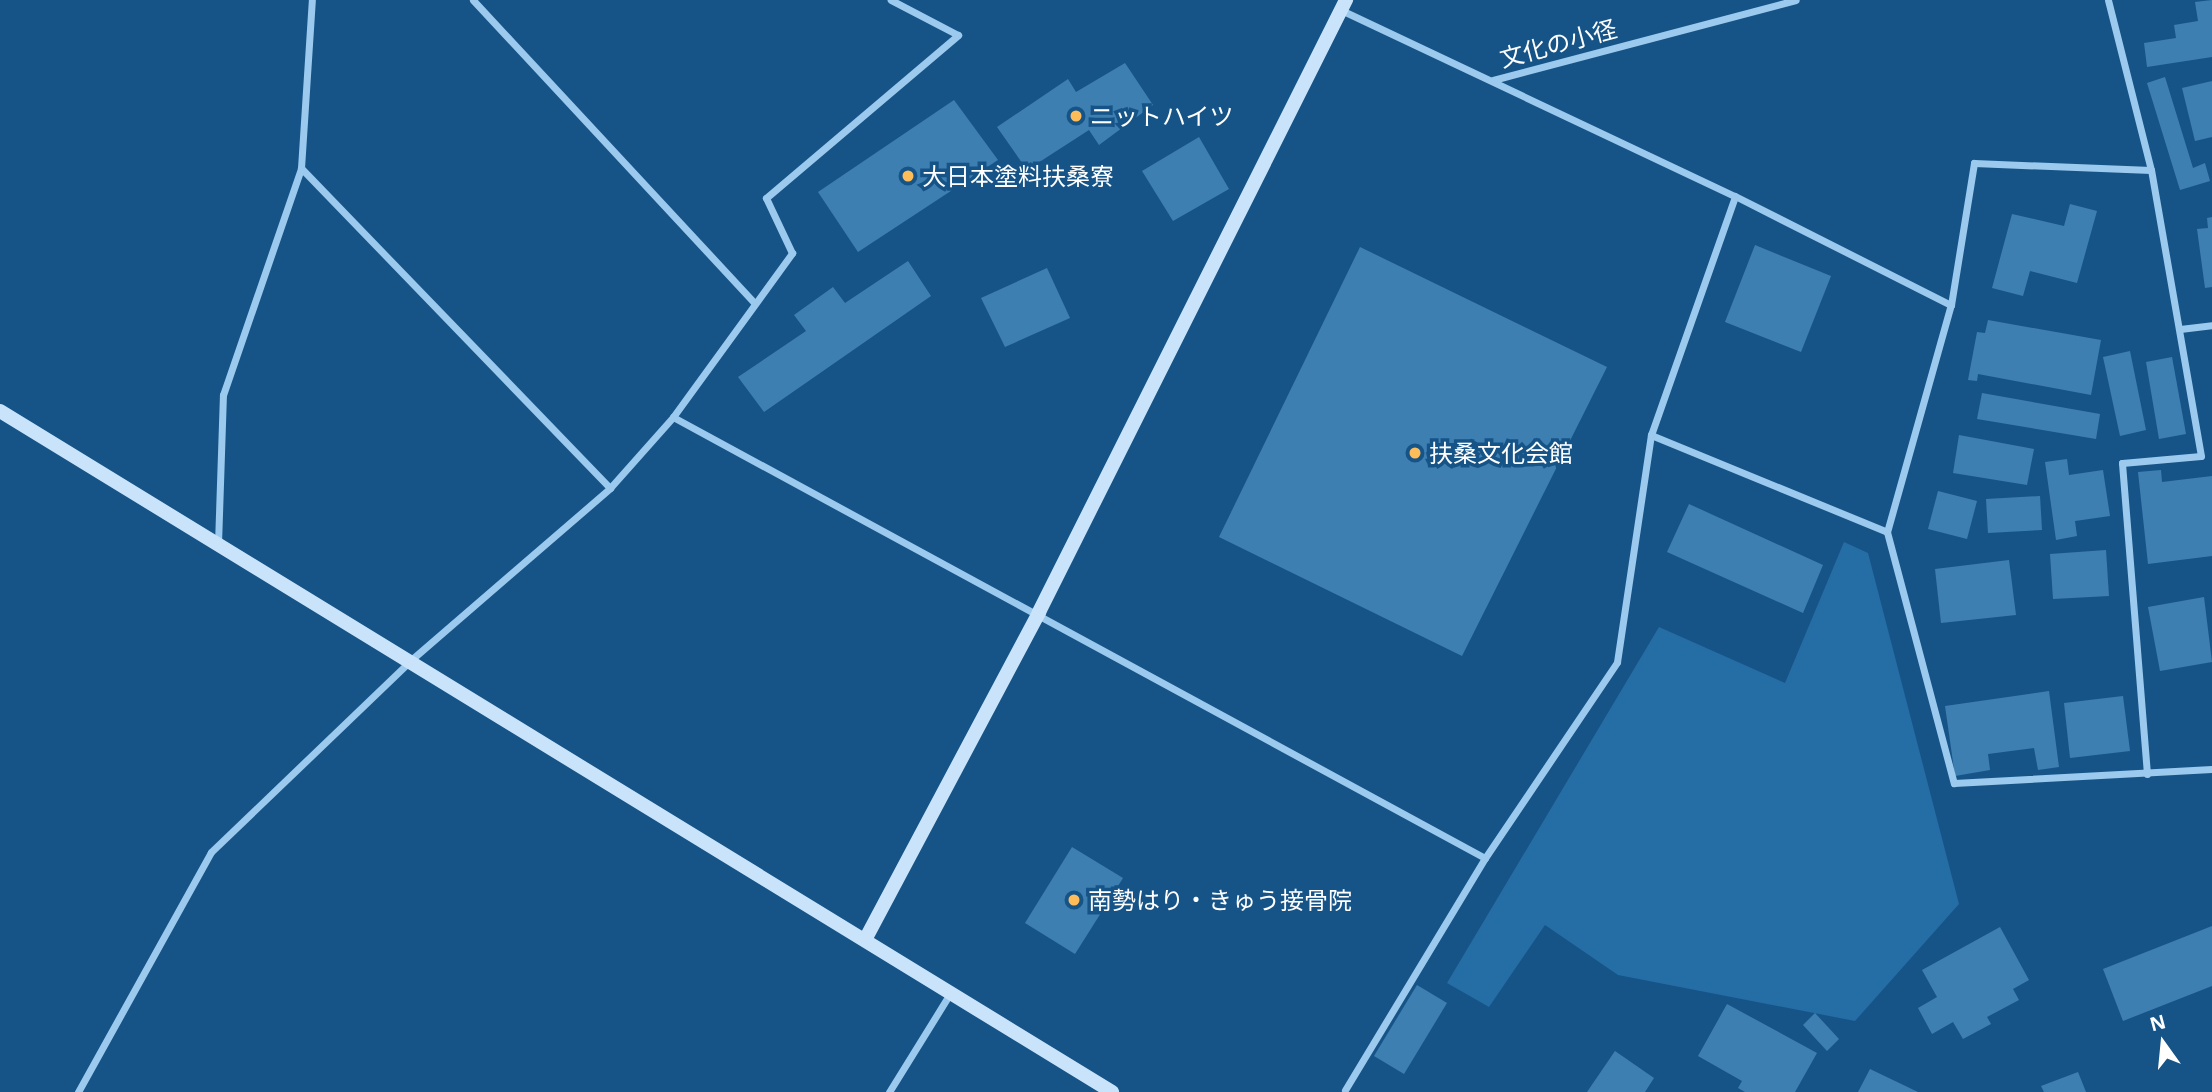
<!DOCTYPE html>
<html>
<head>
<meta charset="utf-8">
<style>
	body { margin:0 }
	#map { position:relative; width:2212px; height:1092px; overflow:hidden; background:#165488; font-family:"Open Sans","Noto Sans JP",sans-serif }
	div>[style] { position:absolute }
	.green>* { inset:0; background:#256da5 }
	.building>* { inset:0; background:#3e7fb2 }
	.street>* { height:7px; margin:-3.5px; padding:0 3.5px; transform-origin:3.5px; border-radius:3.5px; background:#9ccaee }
	.secondary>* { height:14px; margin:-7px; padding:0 7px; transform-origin:7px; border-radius:7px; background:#c9e4fa }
	.dots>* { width:19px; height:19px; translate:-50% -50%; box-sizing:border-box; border:4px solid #165488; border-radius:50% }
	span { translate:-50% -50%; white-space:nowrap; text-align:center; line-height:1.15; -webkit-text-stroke:7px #165488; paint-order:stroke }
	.street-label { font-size:24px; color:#fff }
	.poi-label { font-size:24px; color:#fff }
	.left { translate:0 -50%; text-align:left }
	.north { position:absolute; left:2128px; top:1008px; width:70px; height:70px; -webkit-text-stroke:5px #165488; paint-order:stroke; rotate:345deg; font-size:19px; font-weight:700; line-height:28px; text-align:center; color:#fff }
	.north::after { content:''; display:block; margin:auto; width:24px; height:32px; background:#fff; clip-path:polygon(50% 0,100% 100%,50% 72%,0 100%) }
</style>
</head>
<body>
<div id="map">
	<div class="green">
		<div style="clip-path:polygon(1844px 542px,1868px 553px,1959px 904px,1855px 1021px,1618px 975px,1545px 925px,1489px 1007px,1447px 983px,1659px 627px,1785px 683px)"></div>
	</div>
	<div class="building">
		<div style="clip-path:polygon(2212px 0,2212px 57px,2147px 67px,2144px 43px,2176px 38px,2174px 25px,2198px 21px,2195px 2px)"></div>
		<div style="clip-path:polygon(1125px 63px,1153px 105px,1099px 145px,1089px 130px,1027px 170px,997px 127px,1068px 79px,1076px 92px)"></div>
		<div style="clip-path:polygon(2165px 77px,2193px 168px,2205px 163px,2210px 181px,2180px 190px,2147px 83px)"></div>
		<div style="clip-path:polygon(2212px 81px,2212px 137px,2195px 141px,2182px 88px)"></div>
		<div style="clip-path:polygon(954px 100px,998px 160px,858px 252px,818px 192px)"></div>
		<div style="clip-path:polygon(1199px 137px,1229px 189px,1173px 221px,1142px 171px)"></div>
		<div style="clip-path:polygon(2070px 204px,2097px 211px,2077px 283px,2030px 271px,2023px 296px,1992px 288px,2012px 214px,2064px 226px)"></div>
		<div style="clip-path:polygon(2212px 217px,2212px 287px,2205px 288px,2197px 229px,2208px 228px,2207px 218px)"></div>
		<div style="clip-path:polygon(1755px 245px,1831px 276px,1801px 352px,1725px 322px)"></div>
		<div style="clip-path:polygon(1360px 247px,1607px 367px,1462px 656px,1219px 537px)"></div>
		<div style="clip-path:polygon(908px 261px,931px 296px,764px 412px,738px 377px,806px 331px,794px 315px,833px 287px,845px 303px)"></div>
		<div style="clip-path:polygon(1047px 268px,1070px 318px,1005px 347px,981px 298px)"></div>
		<div style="clip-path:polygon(1988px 320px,2101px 340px,2091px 395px,1978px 374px,1977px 381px,1968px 380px,1977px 332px,1985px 333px)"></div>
		<div style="clip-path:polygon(2130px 351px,2146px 430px,2120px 436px,2103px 357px)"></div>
		<div style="clip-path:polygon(2172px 357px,2186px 434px,2159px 439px,2146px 362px)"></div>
		<div style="clip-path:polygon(1982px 393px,2100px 414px,2096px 439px,1977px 419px)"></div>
		<div style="clip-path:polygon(1959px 435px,2034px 449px,2027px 485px,1953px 473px)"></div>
		<div style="clip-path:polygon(2067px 459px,2069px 475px,2103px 470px,2110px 516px,2075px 521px,2077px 536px,2056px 540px,2045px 462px)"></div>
		<div style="clip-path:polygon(2161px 470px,2162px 482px,2212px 476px,2212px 556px,2148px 564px,2138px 472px)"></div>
		<div style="clip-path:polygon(1938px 491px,1977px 501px,1967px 539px,1928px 529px)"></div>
		<div style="clip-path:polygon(2040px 496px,2042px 530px,1988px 533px,1986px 499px)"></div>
		<div style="clip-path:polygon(1689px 504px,1823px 565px,1803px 613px,1667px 552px)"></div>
		<div style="clip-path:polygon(2106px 550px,2109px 596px,2053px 599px,2050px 554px)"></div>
		<div style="clip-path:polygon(2009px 560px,2016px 615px,1941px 623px,1935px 569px)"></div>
		<div style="clip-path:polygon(2204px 597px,2212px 662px,2160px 671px,2148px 607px)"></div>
		<div style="clip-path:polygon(2049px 691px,2059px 767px,2038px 770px,2034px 748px,1988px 754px,1990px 770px,1955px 776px,1945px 706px)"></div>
		<div style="clip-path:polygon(2123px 696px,2130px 751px,2070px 758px,2064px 703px)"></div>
		<div style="clip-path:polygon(1072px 847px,1123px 878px,1075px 954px,1025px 923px)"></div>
		<div style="clip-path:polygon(2212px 926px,2212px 986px,2123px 1021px,2103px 969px)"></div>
		<div style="clip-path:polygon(2000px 927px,2029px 980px,2013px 989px,2019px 1000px,1987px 1017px,1991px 1024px,1963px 1039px,1953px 1022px,1932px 1034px,1918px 1008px,1937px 997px,1922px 970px)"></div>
		<div style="clip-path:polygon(1417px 985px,1447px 1003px,1404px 1074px,1374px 1056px)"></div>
		<div style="clip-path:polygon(1727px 1004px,1817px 1053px,1795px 1092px,1745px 1092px,1738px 1088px,1742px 1081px,1698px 1056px)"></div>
		<div style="clip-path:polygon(1815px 1013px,1839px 1039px,1827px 1051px,1803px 1025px)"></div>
		<div style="clip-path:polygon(1615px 1051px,1654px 1078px,1645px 1092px,1587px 1092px)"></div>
		<div style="clip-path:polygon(1870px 1069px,1918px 1092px,1858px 1092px)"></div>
		<div style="clip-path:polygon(2078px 1072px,2086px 1092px,2044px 1092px,2041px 1086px)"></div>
	</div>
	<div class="street">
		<div style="left:473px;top:0;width:414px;rotate:47.1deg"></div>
		<div style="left:1341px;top:10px;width:436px;rotate:25.3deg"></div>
		<div style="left:1735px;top:196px;width:242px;rotate:26.8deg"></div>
		<div style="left:1493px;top:80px;width:313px;rotate:-14.8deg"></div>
		<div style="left:301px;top:168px;width:445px;rotate:46deg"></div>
		<div style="left:2180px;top:329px;width:32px;rotate:-7deg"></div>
		<div style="left:673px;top:417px;width:924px;rotate:28.51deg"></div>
		<div style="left:1651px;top:435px;width:255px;rotate:22.3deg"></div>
		<div style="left:1887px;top:532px;width:236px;rotate:-74.3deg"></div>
		<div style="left:1951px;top:305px;width:144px;rotate:-80.8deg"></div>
		<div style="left:1974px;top:163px;width:177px;rotate:2.3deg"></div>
		<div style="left:2151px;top:170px;width:175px;rotate:-104.2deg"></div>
		<div style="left:1887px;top:532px;width:260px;rotate:75.1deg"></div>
		<div style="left:1954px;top:783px;width:258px;rotate:-3.1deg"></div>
		<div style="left:218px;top:544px;width:149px;rotate:-88.1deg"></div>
		<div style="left:223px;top:395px;width:240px;rotate:-71deg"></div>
		<div style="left:301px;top:168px;width:168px;rotate:-86.3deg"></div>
		<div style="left:2147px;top:774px;width:312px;rotate:-94.6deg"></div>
		<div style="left:2122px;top:463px;width:79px;rotate:-5.1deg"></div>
		<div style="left:2201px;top:456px;width:290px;rotate:-99.9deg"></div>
		<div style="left:1345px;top:1090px;width:271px;rotate:-58.9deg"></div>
		<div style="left:1485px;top:858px;width:236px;rotate:-56deg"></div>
		<div style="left:1617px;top:662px;width:230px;rotate:-81.5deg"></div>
		<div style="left:1651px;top:435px;width:253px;rotate:-70.6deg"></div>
		<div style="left:78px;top:1092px;width:274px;rotate:-61deg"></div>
		<div style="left:211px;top:852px;width:277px;rotate:-43.8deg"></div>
		<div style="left:411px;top:660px;width:263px;rotate:-40.8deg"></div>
		<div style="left:610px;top:488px;width:95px;rotate:-48.4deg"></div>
		<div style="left:673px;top:417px;width:203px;rotate:-54deg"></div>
		<div style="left:792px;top:253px;width:61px;rotate:-115.3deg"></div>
		<div style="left:766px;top:198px;width:252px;rotate:-40.3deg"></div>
		<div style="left:958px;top:35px;width:76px;rotate:-152.4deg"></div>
		<div style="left:889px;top:1092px;width:118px;rotate:-58.2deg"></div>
	</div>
	<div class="secondary">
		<div style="left:0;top:411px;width:1304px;rotate:31.48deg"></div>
		<div style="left:866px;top:938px;width:369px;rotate:-62deg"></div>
		<div style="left:1039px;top:612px;width:685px;rotate:-63.36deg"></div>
	</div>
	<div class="dots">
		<div style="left:1076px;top:116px;background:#ffbd59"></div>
		<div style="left:908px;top:176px;background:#ffbd59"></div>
		<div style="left:1415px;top:453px;background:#ffbd59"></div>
		<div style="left:1074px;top:900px;background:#ffbd59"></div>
	</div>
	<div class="street-label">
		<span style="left:1558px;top:43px;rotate:-15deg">文化の小径</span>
	</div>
	<div class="poi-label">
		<span class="left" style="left:1090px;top:116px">ニットハイツ</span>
		<span class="left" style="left:922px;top:176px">大日本塗料扶桑寮</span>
		<span class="left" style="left:1429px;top:453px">扶桑文化会館</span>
		<span class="left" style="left:1088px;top:900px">南勢はり・きゅう接骨院</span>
	</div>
	<div class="north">N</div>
</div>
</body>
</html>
